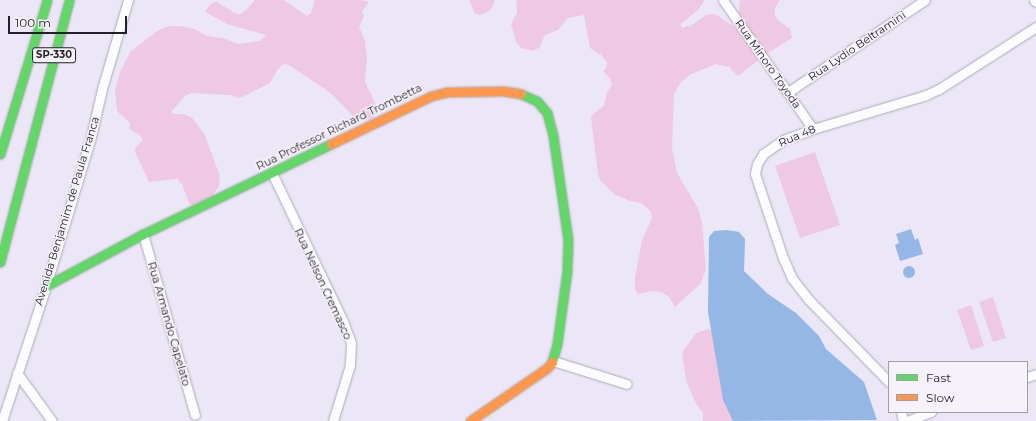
<!DOCTYPE html>
<html>
<head>
<meta charset="utf-8">
<style>
	body { margin:0 }
	#map { position:relative; width:1036px; height:421px; overflow:hidden; background:#ece7f7; font-family:Montserrat,sans-serif }
	div>[style] { position:absolute }
	.green>* { inset:0; background:#efc8e3 }
	.water>* { inset:0; background:#95b7e6 }
	.round { border-radius:50% }
	.roads { filter:drop-shadow(0 0 1px #ada9b6) drop-shadow(0 0 1px #ada9b6) }
	.street>* { height:9px; margin:-4.5px; padding:0 4.5px; transform-origin:4.5px; border-radius:4.5px; background:#fcfbfe }
	.fast>* { height:9px; margin:-4.5px; padding:0 4.5px; transform-origin:4.5px; border-radius:4.5px; background:#63d668 }
	.slow>* { height:9px; margin:-4.5px; padding:0 4.5px; transform-origin:4.5px; border-radius:4.5px; background:#ff974d }
	span { translate:-50% -50%; white-space:nowrap; text-align:center; line-height:1.15; -webkit-text-stroke:3px #f5f2f9; paint-order:stroke }
	.shield-label span { padding:1px 3px; background:#f5f2f9; border:1px solid; border-radius:3px; -webkit-text-stroke-width:0 }
	.shield-label { font-size:10px; color:#231f2b; font-weight:700 }
	.street-label { font-size:11px; color:#231f2b }
	.legend { position:absolute; left:888px; top:361px; width:140px; height:52px; box-sizing:border-box; background:#f5f2f9; border:1px solid #a19ea7; margin:0; padding:5px 7px; list-style:none; font-size:12px; color:#231f2b }
	.legend li { display:flex; align-items:center; gap:8px; height:20px }
	.legend b { width:20px; border:1px solid #a19ea7 }
	.scale { position:absolute; left:8px; top:16px; width:119px; height:18px; box-sizing:border-box; border:2px solid #231f2b; border-top:0; padding-left:5px; font-size:12px; line-height:14px; white-space:nowrap; color:#231f2b; -webkit-text-stroke:3px #f5f2f9; paint-order:stroke }
</style>
</head>
<body>
<div id="map">
	<div class="green">
		<div style="clip-path:polygon(255px 0,284px 0,307px 16px,311px 13px,315px 0,360px 0,369px 2px,362px 11px,364px 16px,359px 27px,365px 40px,367px 58px,365px 82px,377px 107px,377px 112px,373px 118px,365px 121px,356px 119px,329px 92px,289px 65px,284px 64px,277px 70px,270px 83px,247px 95px,238px 98px,230px 95px,191px 93px,184px 97px,172px 111px,173px 114px,184px 114px,192px 118px,204px 133px,220px 176px,219px 186px,211px 198px,192px 205px,189px 203px,182px 184px,177px 179px,149px 182px,135px 152px,136px 147px,143px 140px,140px 135px,129px 129px,130px 123px,117px 111px,115px 90px,120px 72px,130px 52px,157px 31px,169px 26px,182px 26px,194px 29px,207px 36px,223px 38px,238px 44px,260px 41px,266px 35px,227px 24px,207px 13px,205px 11px,212px 3px,217px 2px,235px 13px,240px 14px,246px 10px)"></div>
		<div style="clip-path:polygon(469px 0,495px 0,491px 10px,481px 15px,475px 14px)"></div>
		<div style="clip-path:polygon(516px 0,705px 0,698px 10px,680px 25px,683px 28px,687px 26px,689px 27px,706px 15px,715px 14px,741px 31px,743px 28px,739px 11px,740px 0,780px 0,775px 8px,775px 15px,778px 20px,790px 29px,792px 38px,768px 53px,738px 76px,729px 67px,716px 64px,691px 74px,681px 82px,674px 94px,672px 148px,677px 173px,698px 208px,702px 223px,706px 269px,701px 283px,675px 307px,668px 296px,661px 292px,652px 291px,638px 294px,635px 289px,635px 278px,642px 240px,652px 218px,651px 212px,641px 203px,630px 201px,614px 194px,601px 181px,598px 175px,591px 117px,594px 113px,604px 106px,607px 92px,612px 85px,611px 80px,603px 71px,607px 67px,607px 62px,601px 55px,590px 48px,584px 15px,568px 18px,558px 30px,545px 35px,539px 48px,532px 51px,521px 48px,516px 42px,511px 24px,517px 13px)"></div>
		<div style="clip-path:polygon(815px 152px,840px 225px,800px 238px,775px 166px)"></div>
		<div style="clip-path:polygon(993px 297px,1006px 338px,993px 342px,979px 302px)"></div>
		<div style="clip-path:polygon(971px 305px,984px 346px,971px 350px,957px 310px)"></div>
		<div style="clip-path:polygon(708px 329px,719px 335px,747px 421px,703px 421px,703px 413px,695px 402px,686px 380px,682px 353px,696px 333px)"></div>
	</div>
	<div class="water">
		<div style="clip-path:polygon(911px 229px,915px 240px,918px 238px,923px 254px,900px 261px,895px 245px,899px 243px,896px 234px)"></div>
		<div style="clip-path:polygon(727px 230px,739px 232px,745px 239px,744px 271px,768px 294px,796px 313px,819px 336px,826px 349px,864px 382px,877px 420px,733px 421px,723px 400px,708px 312px,709px 237px,714px 231px)"></div>
		<div class="round" style="left:903px;top:266px;width:12px;height:12px"></div>
	</div>
	<div class="roads">
		<div class="street">
			<div style="left:723px;top:0;width:157px;rotate:55.1deg"></div>
			<div style="left:1034px;top:0;width:3px;rotate:45deg"></div>
			<div style="left:788px;top:92px;width:165px;rotate:-33.9deg"></div>
			<div style="left:272px;top:173px;width:164px;rotate:64.4deg"></div>
			<div style="left:343px;top:321px;width:23px;rotate:70deg"></div>
			<div style="left:351px;top:343px;width:22px;rotate:93deg"></div>
			<div style="left:350px;top:365px;width:59px;rotate:106.9deg"></div>
			<div style="left:143px;top:234px;width:188px;rotate:74deg"></div>
			<div style="left:553px;top:361px;width:77px;rotate:17.3deg"></div>
			<div style="left:17px;top:373px;width:59px;rotate:53.9deg"></div>
			<div style="left:1027px;top:377px;width:9px;rotate:-18deg"></div>
			<div style="left:889px;top:382px;width:115px;rotate:-134.3deg"></div>
			<div style="left:809px;top:300px;width:28px;rotate:-128deg"></div>
			<div style="left:792px;top:278px;width:22px;rotate:-114deg"></div>
			<div style="left:783px;top:258px;width:89px;rotate:-108.4deg"></div>
			<div style="left:755px;top:174px;width:10px;rotate:-79deg"></div>
			<div style="left:757px;top:164px;width:12px;rotate:-59deg"></div>
			<div style="left:763px;top:154px;width:24px;rotate:-35deg"></div>
			<div style="left:783px;top:140px;width:32px;rotate:-20deg"></div>
			<div style="left:813px;top:129px;width:118px;rotate:-16.7deg"></div>
			<div style="left:926px;top:95px;width:14px;rotate:-25deg"></div>
			<div style="left:939px;top:89px;width:115px;rotate:-32.6deg"></div>
			<div style="left:901px;top:412px;width:9px;rotate:77deg"></div>
			<div style="left:2px;top:421px;width:142px;rotate:-71.9deg"></div>
			<div style="left:46px;top:286px;width:156px;rotate:-73.2deg"></div>
			<div style="left:91px;top:137px;width:49px;rotate:-77.1deg"></div>
			<div style="left:102px;top:89px;width:93px;rotate:-73.7deg"></div>
			<div style="left:907px;top:421px;width:26px;rotate:-21deg"></div>
		</div>
		<div class="fast">
			<div style="left:521px;top:94px;width:17px;rotate:24deg"></div>
			<div style="left:537px;top:101px;width:16px;rotate:50deg"></div>
			<div style="left:547px;top:113px;width:24px;rotate:75deg"></div>
			<div style="left:553px;top:136px;width:105px;rotate:81.8deg"></div>
			<div style="left:568px;top:240px;width:31px;rotate:92deg"></div>
			<div style="left:567px;top:271px;width:74px;rotate:97.8deg"></div>
			<div style="left:557px;top:344px;width:19px;rotate:106deg"></div>
			<div style="left:0;top:154px;width:161px;rotate:-73deg"></div>
			<div style="left:0;top:262px;width:271px;rotate:-75.2deg"></div>
			<div style="left:46px;top:286px;width:110px;rotate:-28.2deg"></div>
			<div style="left:143px;top:234px;width:208px;rotate:-25.6deg"></div>
		</div>
		<div class="slow">
			<div style="left:331px;top:144px;width:111px;rotate:-25.6deg"></div>
			<div style="left:431px;top:96px;width:16px;rotate:-14deg"></div>
			<div style="left:447px;top:92px;width:56px;rotate:-1deg"></div>
			<div style="left:503px;top:91px;width:18px;rotate:9deg"></div>
			<div style="left:470px;top:421px;width:93px;rotate:-34.5deg"></div>
			<div style="left:547px;top:368px;width:8px;rotate:-50deg"></div>
		</div>
	</div>
	<div class="shield-label">
		<span style="left:54px;top:55px">SP-330</span>
	</div>
	<div class="street-label">
		<span style="left:857px;top:46px;rotate:-34deg">Rua Lydio Beltramini</span>
		<span style="left:768px;top:64px;rotate:55deg">Rua Minoro Toyoda</span>
		<span style="left:339px;top:127px;rotate:-26deg">Rua Professor Richard Trombetta</span>
		<span style="left:797px;top:136px;rotate:-23deg">Rua 48</span>
		<span style="left:67px;top:211px;rotate:-73deg">Avenida Benjamim de Paula Franca</span>
		<span style="left:323px;top:284px;rotate:65deg">Rua Nelson Cremasco</span>
		<span style="left:169px;top:324px;rotate:74deg">Rua Armando Capelato</span>
	</div>
	<ul class="legend">
	<li><b style="height:5px;background:#63d668"></b>Fast</li>
	<li><b style="height:5px;background:#ff974d"></b>Slow</li>
	</ul>
	<div class="scale">100 m</div>
</div>
</body>
</html>
